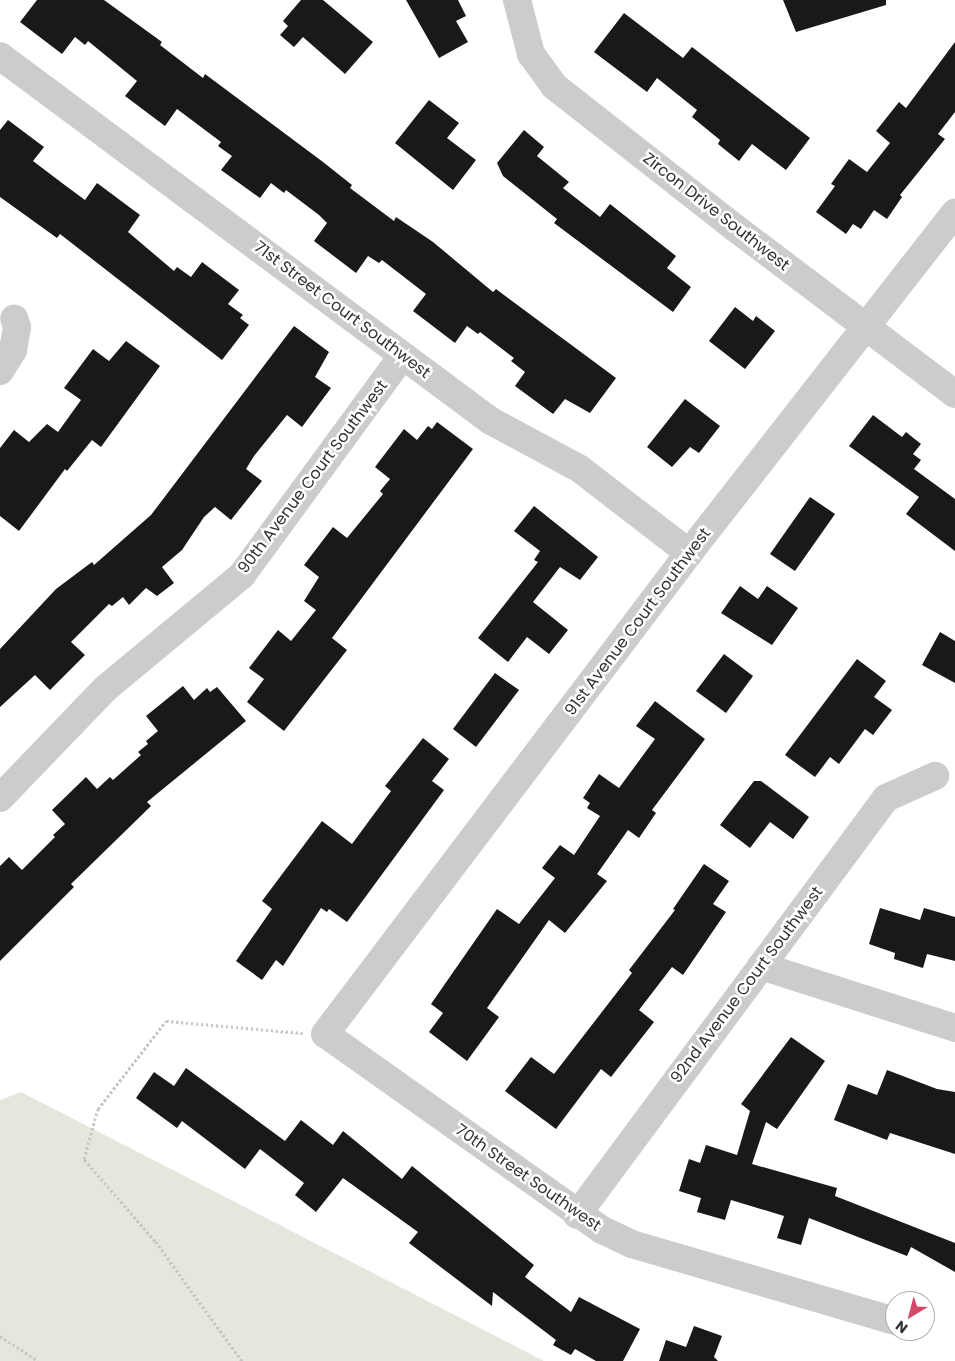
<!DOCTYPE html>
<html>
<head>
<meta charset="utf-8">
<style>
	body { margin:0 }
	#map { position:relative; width:955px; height:1361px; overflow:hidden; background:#fff; font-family:Poppins,sans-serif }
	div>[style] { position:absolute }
	.green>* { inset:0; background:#e3e7dc }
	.building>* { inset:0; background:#191919 }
	.path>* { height:3px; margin-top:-1.5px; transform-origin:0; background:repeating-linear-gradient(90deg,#c6c6c6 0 2.5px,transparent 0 5px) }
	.minor>* { height:28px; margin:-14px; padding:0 14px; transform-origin:14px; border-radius:14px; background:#ccc }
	span { translate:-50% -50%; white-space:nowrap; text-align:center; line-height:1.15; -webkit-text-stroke:5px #fff; paint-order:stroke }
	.street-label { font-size:16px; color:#323232 }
	.north { position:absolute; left:885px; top:1291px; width:50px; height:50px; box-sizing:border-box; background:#fff; border:1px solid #adadad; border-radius:50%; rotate:217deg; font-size:14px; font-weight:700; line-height:20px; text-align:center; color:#323232 }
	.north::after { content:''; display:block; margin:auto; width:18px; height:22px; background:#d34967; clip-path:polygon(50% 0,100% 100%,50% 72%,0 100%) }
</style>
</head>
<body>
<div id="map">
	<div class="green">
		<div style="clip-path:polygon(21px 1092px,544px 1361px,0 1361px,0 1100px)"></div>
	</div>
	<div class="building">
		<div style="clip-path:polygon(37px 0,104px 0,162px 42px,160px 45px,203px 78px,205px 74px,323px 162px,352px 185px,350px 188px,394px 221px,396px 217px,433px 242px,493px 292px,496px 289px,616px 378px,590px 413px,565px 399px,553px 414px,515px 386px,525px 372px,511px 361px,514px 358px,480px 332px,478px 334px,467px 326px,455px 343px,413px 311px,426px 294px,382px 260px,379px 263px,368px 256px,356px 273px,314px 241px,327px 223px,319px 215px,286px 190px,284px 193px,271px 183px,260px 198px,221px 170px,232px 156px,218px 146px,221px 142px,177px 109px,165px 126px,125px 96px,137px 81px,88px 41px,85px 45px,75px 37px,62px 54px,20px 22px)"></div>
		<div style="clip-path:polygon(301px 0,323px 0,373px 42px,345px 74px,303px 37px,294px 47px,280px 35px,288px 26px,283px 21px)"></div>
		<div style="clip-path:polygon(406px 0,458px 0,466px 16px,456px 21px,468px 42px,439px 58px)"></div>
		<div style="clip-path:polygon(783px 0,886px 0,886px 5px,796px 32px)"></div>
		<div style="clip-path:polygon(624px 13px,683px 58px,692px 47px,810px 138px,786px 170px,752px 144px,739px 161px,718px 144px,720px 140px,692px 117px,697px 110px,657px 78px,647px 92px,594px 52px)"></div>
		<div style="clip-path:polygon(955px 42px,955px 112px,938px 134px,945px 139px,900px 195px,902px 197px,887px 219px,874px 210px,861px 229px,853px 224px,846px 234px,816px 212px,835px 186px,831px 184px,849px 159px,867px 172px,890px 143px,876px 131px,899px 102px,906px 108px)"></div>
		<div style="clip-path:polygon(429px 100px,459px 123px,447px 138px,476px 160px,453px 190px,395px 143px)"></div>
		<div style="clip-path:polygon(8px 120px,44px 147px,33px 161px,62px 183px,85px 200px,97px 183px,140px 215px,128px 232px,174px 271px,177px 267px,191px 277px,202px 262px,239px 290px,228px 304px,243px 315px,240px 318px,249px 325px,222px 360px,60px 234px,57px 238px,0 197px,0 130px)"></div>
		<div style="clip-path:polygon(524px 130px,544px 147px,537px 156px,569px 182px,563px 188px,600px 217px,610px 204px,676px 256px,667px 268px,691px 287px,673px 312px,554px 223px,557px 219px,503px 176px,497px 163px)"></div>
		<div style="clip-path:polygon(735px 307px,753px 321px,756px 316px,775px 331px,745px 369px,709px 341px)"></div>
		<div style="clip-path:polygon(294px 326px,329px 352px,315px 377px,331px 388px,302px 427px,287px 415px,254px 456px,246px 469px,262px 481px,231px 520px,215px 507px,204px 517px,182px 550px,162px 567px,174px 583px,157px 596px,146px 588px,129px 605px,123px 597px,112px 606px,109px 604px,71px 642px,85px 655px,50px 690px,35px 675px,0 707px,0 649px,56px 589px,92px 562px,94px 565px,151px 515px)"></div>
		<div style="clip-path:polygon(126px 341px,160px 366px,101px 447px,92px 440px,67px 471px,65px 469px,19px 531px,0 516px,0 448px,14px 430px,29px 442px,47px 424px,58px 432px,81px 400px,64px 388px,93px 349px,109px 361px)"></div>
		<div style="clip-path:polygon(685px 399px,720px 426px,699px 453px,690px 447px,672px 467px,647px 447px)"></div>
		<div style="clip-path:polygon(873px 415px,902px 437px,906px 432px,921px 444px,913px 454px,921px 460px,914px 469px,955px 499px,955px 551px,906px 514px,919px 497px,849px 446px)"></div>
		<div style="clip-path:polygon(437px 422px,473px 449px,332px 638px,347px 650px,284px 731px,247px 702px,264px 679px,249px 668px,278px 630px,291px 641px,316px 610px,304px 601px,319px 577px,304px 565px,333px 527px,347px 538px,383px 494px,380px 491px,390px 479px,375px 467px,404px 429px,417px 440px,428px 426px,432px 429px)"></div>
		<div style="clip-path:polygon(810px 497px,835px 514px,795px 571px,770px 554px)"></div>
		<div style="clip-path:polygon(534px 506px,598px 557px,580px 580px,560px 567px,533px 602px,568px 630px,549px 654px,527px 637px,508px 662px,478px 638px,538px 562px,534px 560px,540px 551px,514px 531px)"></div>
		<div style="clip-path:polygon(740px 586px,758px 599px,767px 586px,798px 608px,772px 645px,721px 613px)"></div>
		<div style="clip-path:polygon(940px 632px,955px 641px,955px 683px,922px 665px)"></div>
		<div style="clip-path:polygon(724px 654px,753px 676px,726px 713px,696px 691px)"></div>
		<div style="clip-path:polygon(857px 659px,886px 681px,874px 697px,892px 710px,873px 735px,865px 729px,839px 764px,830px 757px,815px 777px,785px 755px)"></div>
		<div style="clip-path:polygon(495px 673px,519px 690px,476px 747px,453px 729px)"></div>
		<div style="clip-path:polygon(183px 686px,194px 700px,207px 688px,210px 692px,217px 687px,246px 721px,147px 802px,151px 806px,71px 884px,74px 887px,0 961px,0 866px,9px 857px,22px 870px,55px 837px,53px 835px,65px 824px,52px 810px,86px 777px,97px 789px,110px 777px,113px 780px,141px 755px,138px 752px,148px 744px,146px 741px,158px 731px,146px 716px)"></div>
		<div style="clip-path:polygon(655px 701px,705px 739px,652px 810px,656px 813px,639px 838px,628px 830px,597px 874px,607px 881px,565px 933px,549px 920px,487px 1008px,499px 1017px,467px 1061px,429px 1032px,443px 1013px,431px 1004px,497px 909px,519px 924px,555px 878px,542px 868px,560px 845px,574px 855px,600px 816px,587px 808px,590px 803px,583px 798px,599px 774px,619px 788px,655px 739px,636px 726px)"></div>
		<div style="clip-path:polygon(423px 738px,449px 759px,432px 781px,444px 790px,347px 922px,329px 909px,327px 912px,321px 908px,283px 966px,276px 960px,262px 980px,236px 961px,272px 909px,262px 901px,322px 821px,352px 844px,391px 791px,385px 786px)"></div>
		<div style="clip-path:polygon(754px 781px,761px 781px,809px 817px,793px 839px,770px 822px,750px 848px,720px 825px)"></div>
		<div style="clip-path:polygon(704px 864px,729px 881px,713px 904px,726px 912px,683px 975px,672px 967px,639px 1010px,654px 1022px,611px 1077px,601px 1069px,556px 1129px,505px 1091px,531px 1057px,554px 1074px,632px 973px,629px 970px,675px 910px,673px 909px)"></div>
		<div style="clip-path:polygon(880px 908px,920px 920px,924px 908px,955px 917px,955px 961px,927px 954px,923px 968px,894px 959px,895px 953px,869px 944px)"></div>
		<div style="clip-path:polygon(791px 1037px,825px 1061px,777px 1129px,766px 1122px,752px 1164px,837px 1188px,835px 1196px,955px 1243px,955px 1272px,911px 1247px,907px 1256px,809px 1218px,801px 1245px,777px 1238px,784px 1216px,731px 1200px,725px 1220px,697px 1212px,701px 1198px,679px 1191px,689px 1159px,700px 1163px,706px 1145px,737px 1155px,750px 1111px,741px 1104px)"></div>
		<div style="clip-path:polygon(186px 1068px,285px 1141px,301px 1120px,333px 1145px,343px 1131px,402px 1179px,412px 1166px,534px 1265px,525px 1277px,571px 1312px,579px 1297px,640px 1329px,623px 1361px,596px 1361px,575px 1349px,571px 1355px,553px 1345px,556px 1340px,493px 1292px,492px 1306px,409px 1243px,418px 1232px,343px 1178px,316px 1212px,295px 1195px,304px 1183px,260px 1149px,245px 1169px,182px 1121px,177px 1128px,136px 1098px,154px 1072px,174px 1086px)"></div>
		<div style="clip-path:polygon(887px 1070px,937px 1089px,955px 1092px,955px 1154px,890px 1133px,887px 1140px,834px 1120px,848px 1084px,877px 1095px)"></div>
		<div style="clip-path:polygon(694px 1326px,722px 1336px,714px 1357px,718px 1361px,659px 1361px,666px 1340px,686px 1347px)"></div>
	</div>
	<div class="path">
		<div style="left:0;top:1336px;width:45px;rotate:33.3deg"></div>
		<div style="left:242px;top:1361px;width:148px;rotate:-125.9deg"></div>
		<div style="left:155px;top:1241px;width:108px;rotate:-130.9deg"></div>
		<div style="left:84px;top:1159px;width:52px;rotate:-74.4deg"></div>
		<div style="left:98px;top:1109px;width:111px;rotate:-52.3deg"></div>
		<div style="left:166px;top:1021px;width:137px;rotate:5deg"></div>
	</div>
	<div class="minor">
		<div style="left:517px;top:0;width:56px;rotate:75.5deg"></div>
		<div style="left:531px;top:54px;width:39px;rotate:54deg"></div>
		<div style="left:554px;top:86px;width:229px;rotate:38.1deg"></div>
		<div style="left:734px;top:227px;width:277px;rotate:37.1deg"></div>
		<div style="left:0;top:56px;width:612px;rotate:36.63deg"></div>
		<div style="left:491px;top:421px;width:101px;rotate:28.3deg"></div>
		<div style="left:580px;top:469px;width:138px;rotate:37.6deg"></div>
		<div style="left:0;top:371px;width:25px;rotate:-58deg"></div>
		<div style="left:13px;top:350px;width:23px;rotate:-80deg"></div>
		<div style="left:17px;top:327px;width:9px;rotate:-108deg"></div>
		<div style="left:0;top:798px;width:153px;rotate:-46.1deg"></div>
		<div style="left:106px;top:688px;width:177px;rotate:-39.7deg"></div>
		<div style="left:242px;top:575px;width:271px;rotate:-53.8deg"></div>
		<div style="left:761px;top:966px;width:204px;rotate:17.7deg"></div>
		<div style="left:577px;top:1215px;width:519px;rotate:-53.46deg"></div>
		<div style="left:886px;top:798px;width:54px;rotate:-24.2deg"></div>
		<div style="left:895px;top:1321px;width:274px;rotate:-163.7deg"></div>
		<div style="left:632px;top:1244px;width:33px;rotate:-155deg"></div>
		<div style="left:602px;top:1230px;width:339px;rotate:-144.7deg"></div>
		<div style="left:325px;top:1034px;width:603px;rotate:-52.88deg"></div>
		<div style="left:689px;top:553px;width:432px;rotate:-52deg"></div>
	</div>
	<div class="street-label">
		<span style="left:716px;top:212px;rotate:38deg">Zircon Drive Southwest</span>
		<span style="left:342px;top:310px;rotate:37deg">71st Street Court Southwest</span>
		<span style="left:313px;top:477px;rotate:-53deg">90th Avenue Court Southwest</span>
		<span style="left:638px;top:622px;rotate:-53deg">91st Avenue Court Southwest</span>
		<span style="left:747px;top:985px;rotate:-53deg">92nd Avenue Court Southwest</span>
		<span style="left:528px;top:1178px;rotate:35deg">70th Street Southwest</span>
	</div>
	<div class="north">N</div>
</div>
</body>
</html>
